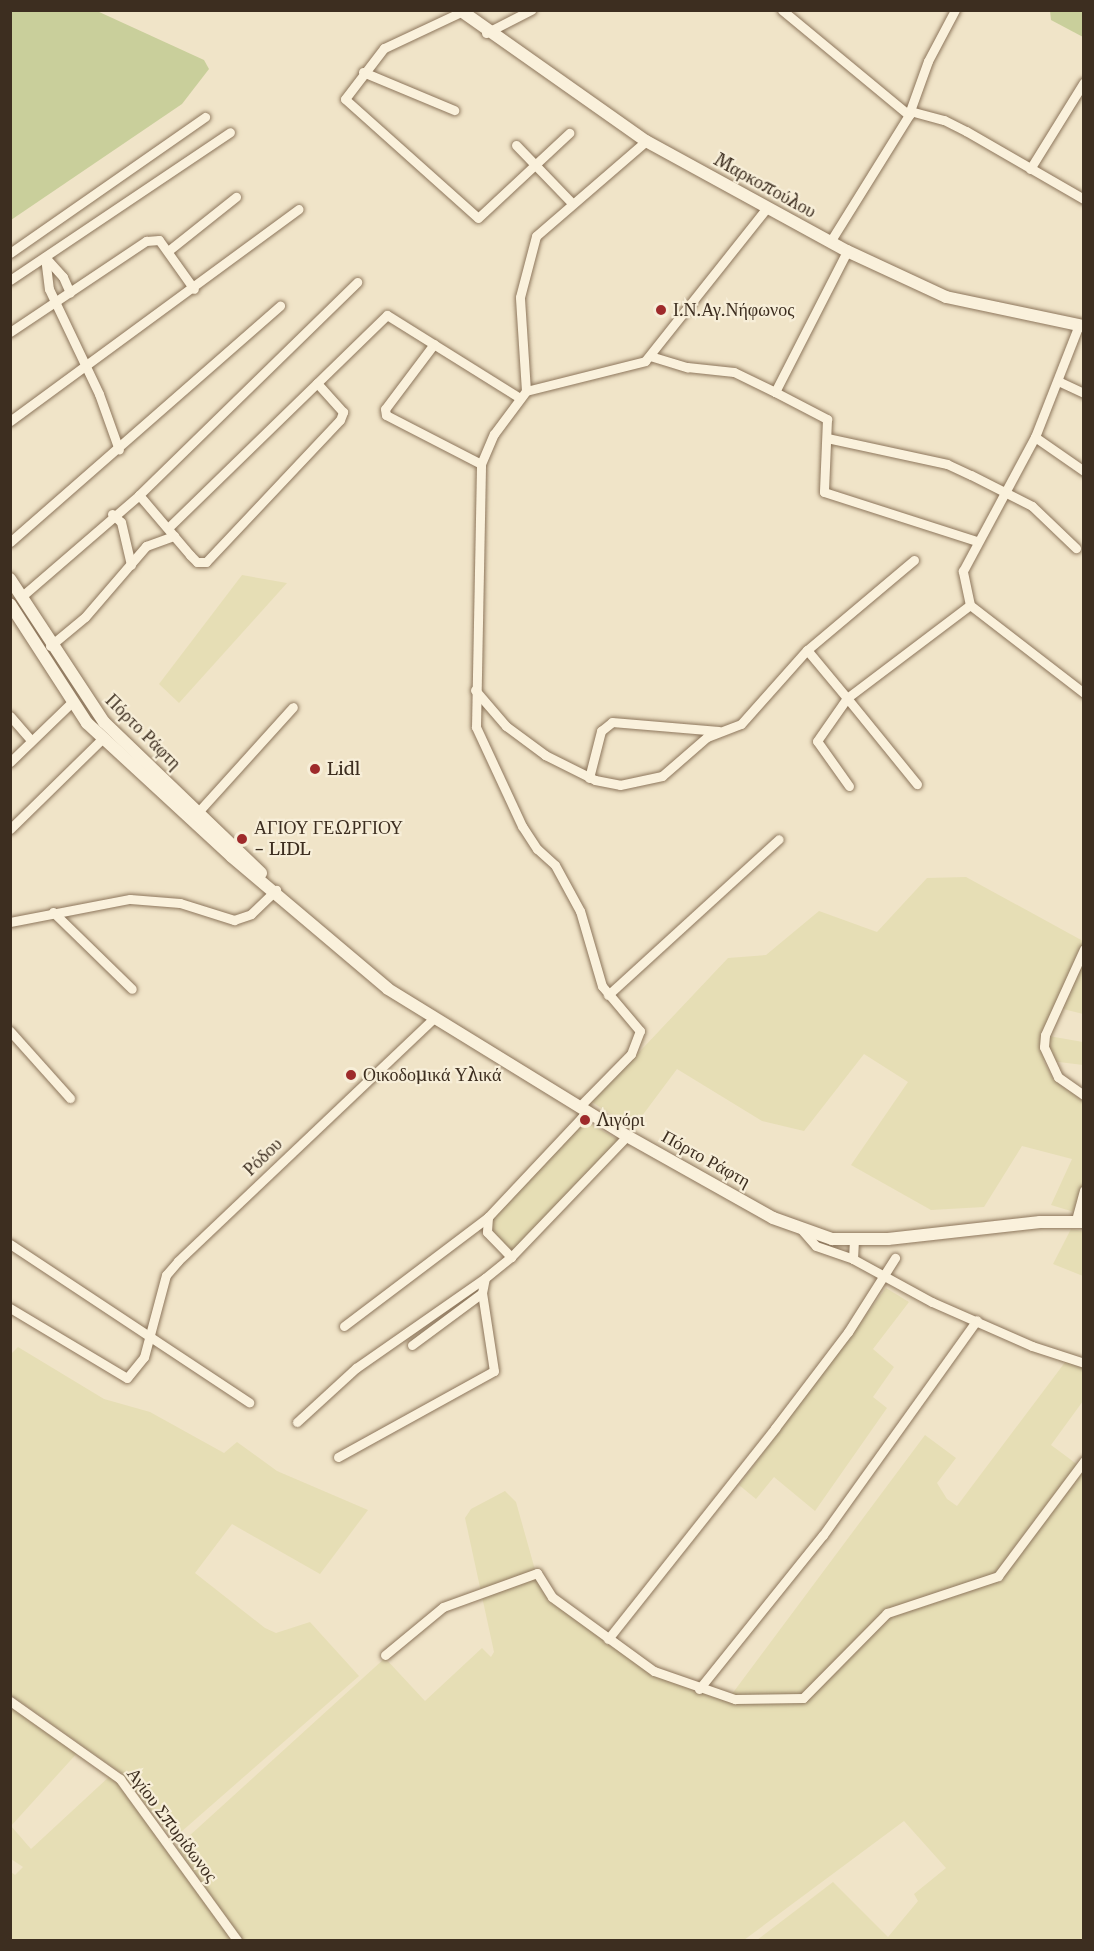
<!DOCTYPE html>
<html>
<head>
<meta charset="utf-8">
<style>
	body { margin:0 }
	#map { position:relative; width:1094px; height:1951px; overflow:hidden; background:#f0e4c8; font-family:Merriweather,serif }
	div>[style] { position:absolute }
	.farmland>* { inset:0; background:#e6deb5 }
	.green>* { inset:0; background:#c9cf9b }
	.roads { filter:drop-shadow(0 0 2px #8d765c) drop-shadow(0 0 2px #8d765c) }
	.street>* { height:9px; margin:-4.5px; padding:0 4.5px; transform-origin:4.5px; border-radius:4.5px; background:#faf1dc }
	.secondary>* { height:12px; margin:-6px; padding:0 6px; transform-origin:6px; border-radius:6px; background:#faf1dc }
	.dots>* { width:16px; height:16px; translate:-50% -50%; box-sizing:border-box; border:3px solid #f7eed8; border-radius:50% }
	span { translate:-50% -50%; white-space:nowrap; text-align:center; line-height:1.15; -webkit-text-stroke:4.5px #f7eed8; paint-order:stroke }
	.street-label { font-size:18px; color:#3d2e20 }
	.poi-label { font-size:18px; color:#3d2e20 }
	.left { translate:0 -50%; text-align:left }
	.frame { position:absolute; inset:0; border:12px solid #3d2e20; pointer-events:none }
</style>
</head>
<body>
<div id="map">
	<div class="farmland">
		<div style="clip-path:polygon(242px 575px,287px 583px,179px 703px,159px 684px)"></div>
		<div style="clip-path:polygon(966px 877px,1083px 941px,1083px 1014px,1055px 1007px,1043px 1035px,1083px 1042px,1083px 1065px,1043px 1060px,1054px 1080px,1083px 1101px,1083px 1184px,1074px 1212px,1051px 1205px,1072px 1159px,1022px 1146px,984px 1207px,931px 1210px,851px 1165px,908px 1082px,864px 1054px,804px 1131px,762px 1121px,677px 1069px,633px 1128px,592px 1102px,728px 958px,766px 955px,819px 911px,877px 932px,927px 878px)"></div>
		<div style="clip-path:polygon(584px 1120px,620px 1141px,511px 1253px,491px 1232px,493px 1219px)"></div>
		<div style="clip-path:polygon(1071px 1229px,1083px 1231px,1083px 1276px,1053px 1264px)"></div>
		<div style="clip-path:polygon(886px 1288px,909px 1302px,873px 1349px,894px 1367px,873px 1397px,887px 1408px,815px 1511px,774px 1477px,756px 1499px,739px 1485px)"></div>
		<div style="clip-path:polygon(18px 1347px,104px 1399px,150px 1412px,224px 1453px,237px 1442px,277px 1471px,368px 1510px,320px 1574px,232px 1524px,195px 1573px,265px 1628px,276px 1633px,310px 1622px,359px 1676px,173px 1839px,121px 1773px,11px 1695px,10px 1355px)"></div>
		<div style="clip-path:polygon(1066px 1361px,1083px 1367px,1083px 1401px,1051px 1445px,1078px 1465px,996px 1582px,1083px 1466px,1083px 1940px,757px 1940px,833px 1882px,888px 1937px,918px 1901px,914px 1894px,946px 1868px,904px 1821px,744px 1940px,242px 1940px,177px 1847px,385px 1658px,425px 1701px,482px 1648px,491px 1657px,494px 1652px,465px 1518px,471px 1509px,505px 1491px,516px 1502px,537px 1577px,550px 1598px,653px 1674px,696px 1691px,732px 1694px,925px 1435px,956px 1458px,937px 1483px,947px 1499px,957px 1506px)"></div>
		<div style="clip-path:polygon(11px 1703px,79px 1751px,11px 1826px,31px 1849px,111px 1775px,235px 1940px,11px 1940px,11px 1872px,15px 1875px,23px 1867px,11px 1859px)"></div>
	</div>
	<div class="green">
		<div style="clip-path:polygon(11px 10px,97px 11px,204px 60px,209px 69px,182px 104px,11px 220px)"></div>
		<div style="clip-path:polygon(1050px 11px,1083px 11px,1083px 37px,1051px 20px)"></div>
	</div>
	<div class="roads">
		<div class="street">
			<div style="left:782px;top:10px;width:165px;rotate:39.6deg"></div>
			<div style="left:909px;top:115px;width:150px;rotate:121.9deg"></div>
			<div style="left:461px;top:12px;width:85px;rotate:154.9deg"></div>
			<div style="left:384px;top:48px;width:64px;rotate:127.4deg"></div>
			<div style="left:345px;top:99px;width:178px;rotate:41.8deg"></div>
			<div style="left:478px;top:218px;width:125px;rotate:-43deg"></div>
			<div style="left:486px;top:33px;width:51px;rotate:-27.1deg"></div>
			<div style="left:363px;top:72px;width:99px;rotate:22.7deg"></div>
			<div style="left:910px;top:111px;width:53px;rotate:-70.2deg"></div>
			<div style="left:928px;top:61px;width:58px;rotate:-62.1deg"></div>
			<div style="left:909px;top:115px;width:4px;rotate:-76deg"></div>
			<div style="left:910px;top:111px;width:35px;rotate:15deg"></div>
			<div style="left:944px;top:120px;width:25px;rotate:27deg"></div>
			<div style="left:966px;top:131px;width:136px;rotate:30deg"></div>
			<div style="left:516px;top:145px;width:81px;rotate:46deg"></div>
			<div style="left:1030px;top:169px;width:102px;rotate:-58.2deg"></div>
			<div style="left:168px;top:251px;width:87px;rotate:-38.5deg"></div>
			<div style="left:10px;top:253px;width:238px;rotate:-34.9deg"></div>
			<div style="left:45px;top:257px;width:32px;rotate:83deg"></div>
			<div style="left:49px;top:289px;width:116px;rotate:64.5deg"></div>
			<div style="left:99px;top:394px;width:59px;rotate:70.3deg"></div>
			<div style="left:45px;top:257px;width:27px;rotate:48deg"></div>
			<div style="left:63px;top:277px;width:17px;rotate:66deg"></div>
			<div style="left:10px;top:280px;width:265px;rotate:-33.9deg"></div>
			<div style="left:10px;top:332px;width:164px;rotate:-33.8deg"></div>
			<div style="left:146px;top:241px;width:13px;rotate:-4deg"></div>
			<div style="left:159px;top:240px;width:60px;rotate:54.5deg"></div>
			<div style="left:434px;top:344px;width:81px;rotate:127deg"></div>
			<div style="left:385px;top:409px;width:6px;rotate:81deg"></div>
			<div style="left:386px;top:415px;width:107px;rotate:27.3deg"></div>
			<div style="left:650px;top:356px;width:39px;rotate:17deg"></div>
			<div style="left:687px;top:367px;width:47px;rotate:6.1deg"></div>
			<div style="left:734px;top:372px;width:46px;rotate:26deg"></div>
			<div style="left:775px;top:392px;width:158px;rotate:-62.9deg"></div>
			<div style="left:1058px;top:381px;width:29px;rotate:25deg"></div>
			<div style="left:526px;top:391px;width:94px;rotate:-93.7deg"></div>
			<div style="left:520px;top:297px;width:63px;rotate:-75.3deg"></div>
			<div style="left:536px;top:236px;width:145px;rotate:-40.8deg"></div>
			<div style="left:775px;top:392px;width:59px;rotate:27.4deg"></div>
			<div style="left:827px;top:419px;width:73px;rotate:92.4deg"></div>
			<div style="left:824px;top:492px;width:161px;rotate:17.8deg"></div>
			<div style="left:10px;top:421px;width:358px;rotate:-36.3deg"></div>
			<div style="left:1035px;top:437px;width:60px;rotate:34.8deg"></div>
			<div style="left:827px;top:438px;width:123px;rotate:12.2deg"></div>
			<div style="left:947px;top:464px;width:26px;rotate:25deg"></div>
			<div style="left:971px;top:475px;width:68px;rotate:26.9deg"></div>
			<div style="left:1032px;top:506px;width:61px;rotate:43.7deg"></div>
			<div style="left:139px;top:495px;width:79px;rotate:49.6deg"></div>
			<div style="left:190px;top:555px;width:10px;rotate:45deg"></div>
			<div style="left:197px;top:562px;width:9px"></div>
			<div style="left:206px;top:562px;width:195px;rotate:-46.7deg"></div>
			<div style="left:340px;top:420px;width:9px;rotate:-69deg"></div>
			<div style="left:343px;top:412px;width:39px;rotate:-132deg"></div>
			<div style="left:112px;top:514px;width:12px;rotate:42deg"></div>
			<div style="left:121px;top:522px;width:44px;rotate:76.9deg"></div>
			<div style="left:169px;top:527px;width:304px;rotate:-44.2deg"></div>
			<div style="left:387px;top:315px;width:155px;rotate:32deg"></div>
			<div style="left:10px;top:542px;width:359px;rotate:-41.2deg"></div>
			<div style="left:914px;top:560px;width:140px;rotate:139.9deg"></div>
			<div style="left:807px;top:650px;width:62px;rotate:50.2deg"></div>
			<div style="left:847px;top:698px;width:154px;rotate:-37.1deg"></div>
			<div style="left:970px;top:605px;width:35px;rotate:-102deg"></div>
			<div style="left:963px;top:571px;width:152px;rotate:-61.8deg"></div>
			<div style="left:1035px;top:437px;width:118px;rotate:-68.6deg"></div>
			<div style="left:21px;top:597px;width:156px;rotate:-40.8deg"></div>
			<div style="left:139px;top:495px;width:305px;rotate:-44.3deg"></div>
			<div style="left:970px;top:605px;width:144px;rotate:37.7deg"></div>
			<div style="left:50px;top:646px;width:45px;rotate:-39.6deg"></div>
			<div style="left:85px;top:617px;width:94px;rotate:-49.3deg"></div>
			<div style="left:146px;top:546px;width:30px;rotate:-20deg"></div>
			<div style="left:475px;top:690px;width:48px;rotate:49.3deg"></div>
			<div style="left:506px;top:726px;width:49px;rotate:36.6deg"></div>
			<div style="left:545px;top:755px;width:56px;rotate:26.6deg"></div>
			<div style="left:595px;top:780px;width:25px;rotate:11deg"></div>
			<div style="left:620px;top:785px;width:43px;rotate:-12.1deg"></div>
			<div style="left:662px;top:776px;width:60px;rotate:-40.9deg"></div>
			<div style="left:707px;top:737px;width:36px;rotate:-21deg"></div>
			<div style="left:741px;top:724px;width:99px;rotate:-48.3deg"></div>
			<div style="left:10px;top:716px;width:32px;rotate:49deg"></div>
			<div style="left:10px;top:762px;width:86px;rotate:-44.1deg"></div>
			<div style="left:589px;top:778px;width:49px;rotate:-75.7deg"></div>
			<div style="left:601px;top:731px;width:14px;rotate:-39deg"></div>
			<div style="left:612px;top:722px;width:107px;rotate:4.8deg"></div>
			<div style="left:849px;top:786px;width:55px;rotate:-125.4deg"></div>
			<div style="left:817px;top:741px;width:52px;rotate:-55.1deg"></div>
			<div style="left:847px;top:698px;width:111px;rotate:50.9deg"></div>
			<div style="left:199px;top:811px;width:140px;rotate:-47.9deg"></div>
			<div style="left:10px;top:829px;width:129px;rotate:-44.4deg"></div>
			<div style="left:53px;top:912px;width:110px;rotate:44.3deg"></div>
			<div style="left:10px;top:922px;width:122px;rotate:-10.9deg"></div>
			<div style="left:130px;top:899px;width:50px;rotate:4.6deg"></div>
			<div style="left:180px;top:903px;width:57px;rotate:17.5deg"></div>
			<div style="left:234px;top:920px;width:18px;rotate:-19deg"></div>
			<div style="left:251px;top:914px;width:35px;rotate:-44deg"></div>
			<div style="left:1084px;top:949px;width:94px;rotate:114.4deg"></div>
			<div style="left:1045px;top:1035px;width:12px;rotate:95deg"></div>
			<div style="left:1044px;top:1047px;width:33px;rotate:65deg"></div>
			<div style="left:1058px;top:1077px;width:32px;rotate:35deg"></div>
			<div style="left:608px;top:995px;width:231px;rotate:-42.4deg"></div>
			<div style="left:10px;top:1031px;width:90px;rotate:48.2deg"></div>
			<div style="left:579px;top:1107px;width:74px;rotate:-45.5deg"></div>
			<div style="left:631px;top:1054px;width:25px;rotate:-69deg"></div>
			<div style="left:640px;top:1031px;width:59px;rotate:-130.2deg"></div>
			<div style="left:602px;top:986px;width:78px;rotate:-106.3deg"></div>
			<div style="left:580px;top:911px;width:52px;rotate:-118.5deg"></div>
			<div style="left:555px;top:865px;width:24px;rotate:-138deg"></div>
			<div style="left:537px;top:849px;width:27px;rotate:-123deg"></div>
			<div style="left:522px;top:826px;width:109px;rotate:-114.9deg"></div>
			<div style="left:476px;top:727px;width:263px;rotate:-88.9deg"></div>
			<div style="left:481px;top:464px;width:33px;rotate:-67deg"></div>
			<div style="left:494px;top:434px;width:54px;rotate:-53.3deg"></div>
			<div style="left:526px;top:391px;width:123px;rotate:-14.1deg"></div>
			<div style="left:645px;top:361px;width:194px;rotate:-51.5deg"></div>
			<div style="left:488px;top:1217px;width:15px;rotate:94deg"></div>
			<div style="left:487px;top:1232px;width:35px;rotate:46deg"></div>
			<div style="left:511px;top:1257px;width:168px;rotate:-46.2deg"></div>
			<div style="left:1076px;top:1220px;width:31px;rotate:-75deg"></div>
			<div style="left:802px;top:1230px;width:21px;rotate:49deg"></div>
			<div style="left:816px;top:1246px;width:39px;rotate:19deg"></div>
			<div style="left:853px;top:1259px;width:90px;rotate:28.6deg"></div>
			<div style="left:932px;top:1302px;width:109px;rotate:23.7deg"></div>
			<div style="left:1032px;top:1346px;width:55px;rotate:18.1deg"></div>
			<div style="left:10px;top:1244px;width:287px;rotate:33.5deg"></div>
			<div style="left:853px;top:1259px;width:19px;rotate:-87deg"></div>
			<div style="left:10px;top:1308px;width:136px;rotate:30.9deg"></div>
			<div style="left:127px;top:1378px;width:27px;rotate:-51deg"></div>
			<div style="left:144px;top:1357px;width:85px;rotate:-75deg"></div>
			<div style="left:166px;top:1275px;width:18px;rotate:-49deg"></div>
			<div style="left:178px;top:1261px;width:352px;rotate:-43.5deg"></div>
			<div style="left:344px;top:1326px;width:181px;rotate:-37.1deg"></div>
			<div style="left:488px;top:1217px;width:144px;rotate:-46.7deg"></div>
			<div style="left:412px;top:1345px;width:87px;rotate:-36.6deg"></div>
			<div style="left:297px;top:1422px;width:80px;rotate:-42.5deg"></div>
			<div style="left:356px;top:1368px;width:157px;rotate:-34.9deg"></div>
			<div style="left:338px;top:1457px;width:178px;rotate:-28.9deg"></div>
			<div style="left:494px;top:1371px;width:79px;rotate:-98.7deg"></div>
			<div style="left:482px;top:1293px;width:15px;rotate:-79deg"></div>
			<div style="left:485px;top:1278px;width:33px;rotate:-39deg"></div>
			<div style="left:608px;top:1639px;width:269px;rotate:-51.6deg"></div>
			<div style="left:775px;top:1428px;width:121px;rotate:-52.8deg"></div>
			<div style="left:848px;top:1332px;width:88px;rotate:-57.6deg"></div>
			<div style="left:385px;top:1655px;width:75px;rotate:-39.6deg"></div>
			<div style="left:443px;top:1607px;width:100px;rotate:-19.9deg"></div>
			<div style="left:537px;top:1573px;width:28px;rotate:58deg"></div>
			<div style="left:552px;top:1597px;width:126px;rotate:36deg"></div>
			<div style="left:654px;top:1671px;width:86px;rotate:19.1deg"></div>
			<div style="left:735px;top:1699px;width:68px;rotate:-0.8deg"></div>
			<div style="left:803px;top:1698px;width:120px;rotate:-45.3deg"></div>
			<div style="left:887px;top:1613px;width:117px;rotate:-18.4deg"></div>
			<div style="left:998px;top:1576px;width:144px;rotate:-53.2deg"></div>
			<div style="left:699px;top:1689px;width:198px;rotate:-51.2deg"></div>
			<div style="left:823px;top:1535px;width:264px;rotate:-54.4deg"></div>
			<div style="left:10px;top:1701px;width:135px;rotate:35.3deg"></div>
			<div style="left:120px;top:1779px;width:199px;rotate:54deg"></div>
		</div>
		<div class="secondary">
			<div style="left:460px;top:10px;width:228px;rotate:35.2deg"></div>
			<div style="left:646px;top:141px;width:229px;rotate:28.7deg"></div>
			<div style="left:847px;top:251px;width:109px;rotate:24.9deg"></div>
			<div style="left:946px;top:297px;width:141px;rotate:11.9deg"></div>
			<div style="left:10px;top:579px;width:171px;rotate:56.7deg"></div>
			<div style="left:104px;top:722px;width:218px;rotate:43.9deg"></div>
			<div style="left:10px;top:604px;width:142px;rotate:57.1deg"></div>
			<div style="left:87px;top:723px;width:197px;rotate:42.7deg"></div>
			<div style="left:232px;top:857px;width:204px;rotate:40.2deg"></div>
			<div style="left:388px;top:989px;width:281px;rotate:31.6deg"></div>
			<div style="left:627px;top:1136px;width:167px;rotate:29.3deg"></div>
			<div style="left:773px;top:1218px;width:63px;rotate:19.6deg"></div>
			<div style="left:832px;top:1239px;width:56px"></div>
			<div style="left:888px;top:1239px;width:153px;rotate:-6.4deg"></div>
			<div style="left:1040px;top:1222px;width:44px"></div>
		</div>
	</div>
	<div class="dots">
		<div style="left:661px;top:310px;background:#9e2a2b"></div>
		<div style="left:315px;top:769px;background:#9e2a2b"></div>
		<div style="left:242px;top:839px;background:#9e2a2b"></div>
		<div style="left:351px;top:1075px;background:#9e2a2b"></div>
		<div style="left:585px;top:1120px;background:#9e2a2b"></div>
	</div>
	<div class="street-label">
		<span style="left:765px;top:186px;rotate:29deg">Μαρκοπούλου</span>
		<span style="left:143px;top:732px;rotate:45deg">Πόρτο Ράφτη</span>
		<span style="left:263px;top:1157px;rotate:-44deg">Ρόδου</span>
		<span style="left:706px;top:1159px;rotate:29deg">Πόρτο Ράφτη</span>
		<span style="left:172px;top:1825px;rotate:53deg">Αγίου Σπυρίδωνος</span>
	</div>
	<div class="poi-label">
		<span class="left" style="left:673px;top:310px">Ι.Ν.Αγ.Νήφωνος</span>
		<span class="left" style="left:327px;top:769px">Lidl</span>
		<span class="left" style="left:254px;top:839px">ΑΓΙΟΥ ΓΕΩΡΓΙΟΥ<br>- LIDL</span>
		<span class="left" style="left:363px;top:1075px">Οικοδομικά Υλικά</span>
		<span class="left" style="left:597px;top:1120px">Λιγόρι</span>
	</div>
	<div class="frame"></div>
</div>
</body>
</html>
